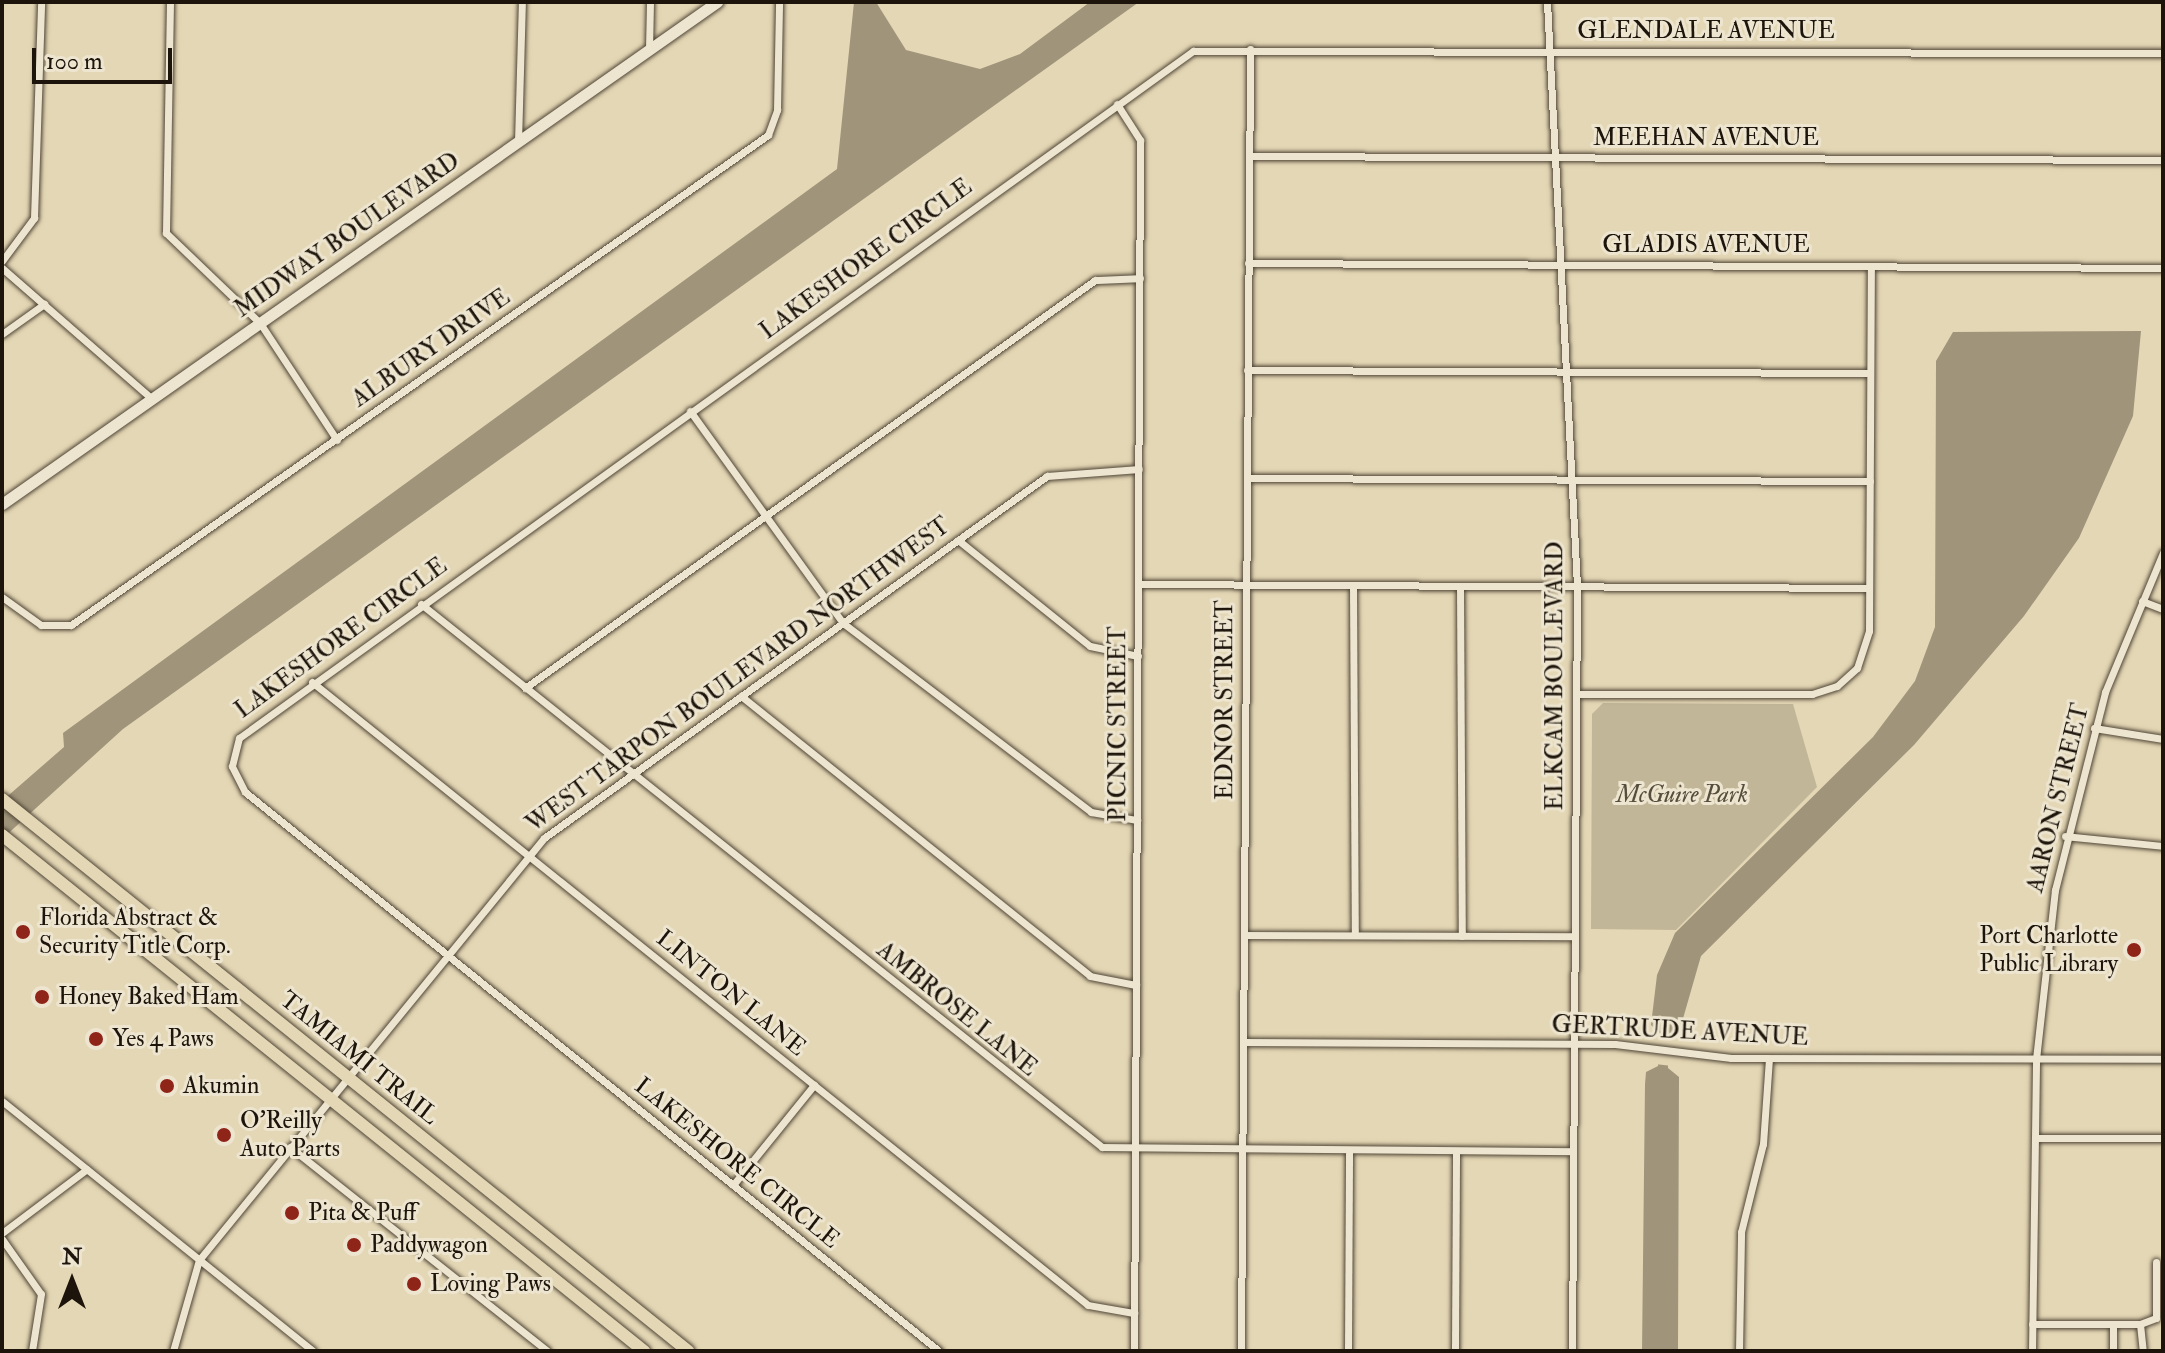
<!DOCTYPE html>
<html>
<head>
<meta charset="utf-8">
<style>
	body { margin:0 }
	#map { position:relative; width:2165px; height:1353px; overflow:hidden; background:#e4d7b5; font-family:"IM FELL Double Pica",serif }
	div>[style] { position:absolute }
	.green>* { inset:0; background:#c2b698 }
	.water>* { inset:0; background:#a0957b }
	.pier>* { inset:0; background:#e4d7b5 }
	.roads { filter:drop-shadow(0 0 2px #4f4536) drop-shadow(0 0 2px #4f4536) }
	.street>* { height:7px; margin:-3.5px; padding:0 3.5px; transform-origin:3.5px; border-radius:3.5px; background:#ede5cf }
	.secondary>* { height:11px; margin:-5.5px; padding:0 5.5px; transform-origin:5.5px; border-radius:5.5px; background:#ede5cf }
	.primary>* { height:12px; margin:-6px; padding:0 6px; transform-origin:6px; border-radius:6px; background:#e4d7b5 }
	.dots>* { width:22px; height:22px; translate:-50% -50%; box-sizing:border-box; border:4px solid #ede5cf; border-radius:50% }
	span { translate:-50% -50%; white-space:nowrap; text-align:center; line-height:1.15; -webkit-text-stroke:6px #ede5cf; paint-order:stroke }
	.street-label { font-size:24px; color:#1d140b }
	.park-label { font-size:24px; color:#574d3c; font-style:italic }
	.poi-label { font-size:24px; color:#1d140b }
	.left { translate:0 -50%; text-align:left }
	.right { translate:-100% -50%; text-align:right }
	.frame { position:absolute; inset:0; border:4px solid #1d140b; pointer-events:none }
	.north { position:absolute; left:32px; top:1241px; width:80px; height:80px; -webkit-text-stroke:6px #ede5cf; paint-order:stroke; rotate:0deg; font-size:22px; font-weight:700; line-height:32px; text-align:center; color:#1d140b }
	.north::after { content:''; display:block; margin:auto; width:28px; height:36px; background:#1d140b; clip-path:polygon(50% 0,100% 100%,50% 72%,0 100%) }
	.scale { position:absolute; left:32px; top:48px; width:140px; height:36px; box-sizing:border-box; border:4px solid #1d140b; border-top:0; padding-left:10px; font-size:24px; line-height:28px; white-space:nowrap; color:#1d140b; -webkit-text-stroke:6px #ede5cf; paint-order:stroke }
</style>
</head>
<body>
<div id="map">
	<div class="green">
		<div style="clip-path:polygon(1603px 703px,1793px 704px,1817px 787px,1676px 930px,1591px 929px,1592px 714px)"></div>
	</div>
	<div class="water">
		<div style="clip-path:polygon(854px 2px,876px 2px,906px 50px,980px 69px,1020px 54px,1090px 2px,1139px 2px,123px 729px,2px 839px,2px 801px,64px 747px,63px 733px,837px 169px)"></div>
		<div style="clip-path:polygon(2141px 331px,2133px 416px,2079px 538px,2024px 616px,1914px 745px,1701px 956px,1680px 1029px,1668px 1041px,1668px 1068px,1679px 1077px,1678px 1351px,1642px 1351px,1645px 1084px,1646px 1072px,1658px 1066px,1660px 1033px,1651px 1025px,1657px 975px,1675px 933px,1873px 737px,1915px 681px,1935px 627px,1936px 361px,1953px 332px)"></div>
	</div>
	<div class="pier">
		<div style="clip-path:polygon(1655px 1033px,1674px 1036px,1672px 1066px,1655px 1064px)"></div>
	</div>
	<div class="roads">
		<div class="street">
			<div style="left:170px;top:2px;width:231px;rotate:91deg"></div>
			<div style="left:166px;top:233px;width:130px;rotate:43.8deg"></div>
			<div style="left:260px;top:323px;width:140px;rotate:56.7deg"></div>
			<div style="left:1547px;top:2px;width:585px;rotate:87.06deg"></div>
			<div style="left:1577px;top:586px;width:765px;rotate:90.37deg"></div>
			<div style="left:649px;top:50px;width:48px;rotate:-88.8deg"></div>
			<div style="left:1117px;top:104px;width:43px;rotate:57.4deg"></div>
			<div style="left:1140px;top:140px;width:1211px;rotate:90.28deg"></div>
			<div style="left:518px;top:142px;width:140px;rotate:-88.4deg"></div>
			<div style="left:1249px;top:156px;width:914px;rotate:0.25deg"></div>
			<div style="left:2px;top:261px;width:54px;rotate:-53.3deg"></div>
			<div style="left:34px;top:218px;width:216px;rotate:-88.1deg"></div>
			<div style="left:1248px;top:263px;width:915px;rotate:0.31deg"></div>
			<div style="left:2px;top:268px;width:199px;rotate:41.1deg"></div>
			<div style="left:2px;top:334px;width:52px;rotate:-35.5deg"></div>
			<div style="left:1247px;top:370px;width:623px;rotate:0.28deg"></div>
			<div style="left:690px;top:411px;width:261px;rotate:54.2deg"></div>
			<div style="left:843px;top:623px;width:312px;rotate:37.3deg"></div>
			<div style="left:1091px;top:812px;width:47px;rotate:9.9deg"></div>
			<div style="left:1247px;top:478px;width:623px;rotate:0.28deg"></div>
			<div style="left:958px;top:540px;width:169px;rotate:38.8deg"></div>
			<div style="left:1090px;top:646px;width:49px;rotate:11.8deg"></div>
			<div style="left:1139px;top:584px;width:730px;rotate:0.31deg"></div>
			<div style="left:1353px;top:585px;width:350px;rotate:89.7deg"></div>
			<div style="left:1460px;top:586px;width:350px;rotate:89.7deg"></div>
			<div style="left:2px;top:597px;width:48px;rotate:35.7deg"></div>
			<div style="left:41px;top:625px;width:30px"></div>
			<div style="left:71px;top:625px;width:852px;rotate:-35.11deg"></div>
			<div style="left:768px;top:135px;width:27px;rotate:-70deg"></div>
			<div style="left:777px;top:110px;width:108px;rotate:-88.9deg"></div>
			<div style="left:2142px;top:601px;width:22px;rotate:21deg"></div>
			<div style="left:421px;top:604px;width:871px;rotate:38.57deg"></div>
			<div style="left:1102px;top:1147px;width:471px;rotate:0.5deg"></div>
			<div style="left:312px;top:682px;width:995px;rotate:38.76deg"></div>
			<div style="left:1088px;top:1305px;width:47px;rotate:9.9deg"></div>
			<div style="left:525px;top:688px;width:701px;rotate:-35.59deg"></div>
			<div style="left:1095px;top:280px;width:45px;rotate:-2.5deg"></div>
			<div style="left:1577px;top:694px;width:235px"></div>
			<div style="left:1812px;top:694px;width:26px;rotate:-18deg"></div>
			<div style="left:1837px;top:686px;width:27px;rotate:-42deg"></div>
			<div style="left:1857px;top:668px;width:39px;rotate:-72deg"></div>
			<div style="left:1869px;top:631px;width:365px;rotate:-89.7deg"></div>
			<div style="left:741px;top:696px;width:447px;rotate:38.7deg"></div>
			<div style="left:1090px;top:976px;width:47px;rotate:11.1deg"></div>
			<div style="left:2094px;top:728px;width:70px;rotate:9.1deg"></div>
			<div style="left:2065px;top:836px;width:99px;rotate:5.8deg"></div>
			<div style="left:1244px;top:935px;width:331px;rotate:0.2deg"></div>
			<div style="left:1243px;top:1042px;width:372px;rotate:0.3deg"></div>
			<div style="left:1615px;top:1044px;width:117px;rotate:6.9deg"></div>
			<div style="left:1731px;top:1058px;width:432px;rotate:0.1deg"></div>
			<div style="left:2px;top:1101px;width:399px;rotate:38.8deg"></div>
			<div style="left:2035px;top:1138px;width:128px"></div>
			<div style="left:290px;top:1147px;width:328px;rotate:38.4deg"></div>
			<div style="left:733px;top:1185px;width:129px;rotate:-51deg"></div>
			<div style="left:2px;top:1233px;width:106px;rotate:-37deg"></div>
			<div style="left:2px;top:1239px;width:67px;rotate:54.7deg"></div>
			<div style="left:41px;top:1294px;width:58px;rotate:99deg"></div>
			<div style="left:2032px;top:1324px;width:81px"></div>
			<div style="left:2113px;top:1324px;width:27px;rotate:90deg"></div>
			<div style="left:2113px;top:1324px;width:27px"></div>
			<div style="left:2140px;top:1324px;width:27px;rotate:84deg"></div>
			<div style="left:2140px;top:1324px;width:17px;rotate:-21deg"></div>
			<div style="left:2156px;top:1318px;width:56px;rotate:-90deg"></div>
			<div style="left:173px;top:1351px;width:95px;rotate:-74.1deg"></div>
			<div style="left:199px;top:1260px;width:545px;rotate:-50.73deg"></div>
			<div style="left:544px;top:838px;width:620px;rotate:-35.74deg"></div>
			<div style="left:1047px;top:476px;width:92px;rotate:-4.4deg"></div>
			<div style="left:939px;top:1351px;width:891px;rotate:-141.15deg"></div>
			<div style="left:245px;top:792px;width:29px;rotate:-117deg"></div>
			<div style="left:232px;top:766px;width:29px;rotate:-76deg"></div>
			<div style="left:239px;top:738px;width:1176px;rotate:-35.76deg"></div>
			<div style="left:1193px;top:51px;width:970px;rotate:0.12deg"></div>
			<div style="left:1241px;top:1351px;width:1302px;rotate:-89.6deg"></div>
			<div style="left:1348px;top:1351px;width:201px;rotate:-89.7deg"></div>
			<div style="left:1455px;top:1351px;width:200px;rotate:-89.7deg"></div>
			<div style="left:1739px;top:1351px;width:119px;rotate:-89deg"></div>
			<div style="left:1741px;top:1232px;width:91px;rotate:-76deg"></div>
			<div style="left:1763px;top:1144px;width:85px;rotate:-86deg"></div>
			<div style="left:2032px;top:1351px;width:292px;rotate:-89.2deg"></div>
			<div style="left:2036px;top:1059px;width:170px;rotate:-83.6deg"></div>
			<div style="left:2055px;top:890px;width:204px;rotate:-75.8deg"></div>
			<div style="left:2105px;top:692px;width:151px;rotate:-67.4deg"></div>
		</div>
		<div class="secondary">
			<div style="left:2px;top:504px;width:874px;rotate:-35.07deg"></div>
		</div>
		<div class="primary">
			<div style="left:2px;top:799px;width:881px;rotate:38.82deg"></div>
			<div style="left:2px;top:835px;width:824px;rotate:38.79deg"></div>
		</div>
	</div>
	<div class="dots">
		<div style="left:23px;top:932px;background:#8f2418"></div>
		<div style="left:2134px;top:950px;background:#8f2418"></div>
		<div style="left:42px;top:997px;background:#8f2418"></div>
		<div style="left:96px;top:1039px;background:#8f2418"></div>
		<div style="left:167px;top:1086px;background:#8f2418"></div>
		<div style="left:224px;top:1135px;background:#8f2418"></div>
		<div style="left:292px;top:1213px;background:#8f2418"></div>
		<div style="left:354px;top:1245px;background:#8f2418"></div>
		<div style="left:414px;top:1284px;background:#8f2418"></div>
	</div>
	<div class="street-label">
		<span style="left:1706px;top:31px">GLENDALE AVENUE</span>
		<span style="left:1706px;top:138px">MEEHAN AVENUE</span>
		<span style="left:347px;top:235px;rotate:-35deg">MIDWAY BOULEVARD</span>
		<span style="left:1706px;top:245px">GLADIS AVENUE</span>
		<span style="left:866px;top:259px;rotate:-36deg">LAKESHORE CIRCLE</span>
		<span style="left:431px;top:348px;rotate:-35deg">ALBURY DRIVE</span>
		<span style="left:341px;top:638px;rotate:-36deg">LAKESHORE CIRCLE</span>
		<span style="left:738px;top:675px;rotate:-36deg">WEST TARPON BOULEVARD NORTHWEST</span>
		<span style="left:1555px;top:676px;rotate:-90deg">ELKCAM BOULEVARD</span>
		<span style="left:1225px;top:700px;rotate:-90deg">EDNOR STREET</span>
		<span style="left:1118px;top:724px;rotate:-90deg">PICNIC STREET</span>
		<span style="left:2058px;top:798px;rotate:-76deg">AARON STREET</span>
		<span style="left:731px;top:993px;rotate:39deg">LINTON LANE</span>
		<span style="left:957px;top:1009px;rotate:39deg">AMBROSE LANE</span>
		<span style="left:1680px;top:1031px;rotate:3deg">GERTRUDE AVENUE</span>
		<span style="left:359px;top:1058px;rotate:39deg">TAMIAMI TRAIL</span>
		<span style="left:737px;top:1163px;rotate:39deg">LAKESHORE CIRCLE</span>
	</div>
	<div class="park-label">
		<span style="left:1682px;top:795px">McGuire Park</span>
	</div>
	<div class="poi-label">
		<span class="left" style="left:39px;top:932px">Florida Abstract &amp;<br>Security Title Corp.</span>
		<span class="right" style="left:2118px;top:950px">Port Charlotte<br>Public Library</span>
		<span class="left" style="left:58px;top:997px">Honey Baked Ham</span>
		<span class="left" style="left:112px;top:1039px">Yes 4 Paws</span>
		<span class="left" style="left:183px;top:1086px">Akumin</span>
		<span class="left" style="left:240px;top:1135px">O'Reilly<br>Auto Parts</span>
		<span class="left" style="left:308px;top:1213px">Pita &amp; Puff</span>
		<span class="left" style="left:370px;top:1245px">Paddywagon</span>
		<span class="left" style="left:430px;top:1284px">Loving Paws</span>
	</div>
	<div class="frame"></div>
	<div class="north">N</div>
	<div class="scale">100 m</div>
</div>
</body>
</html>
